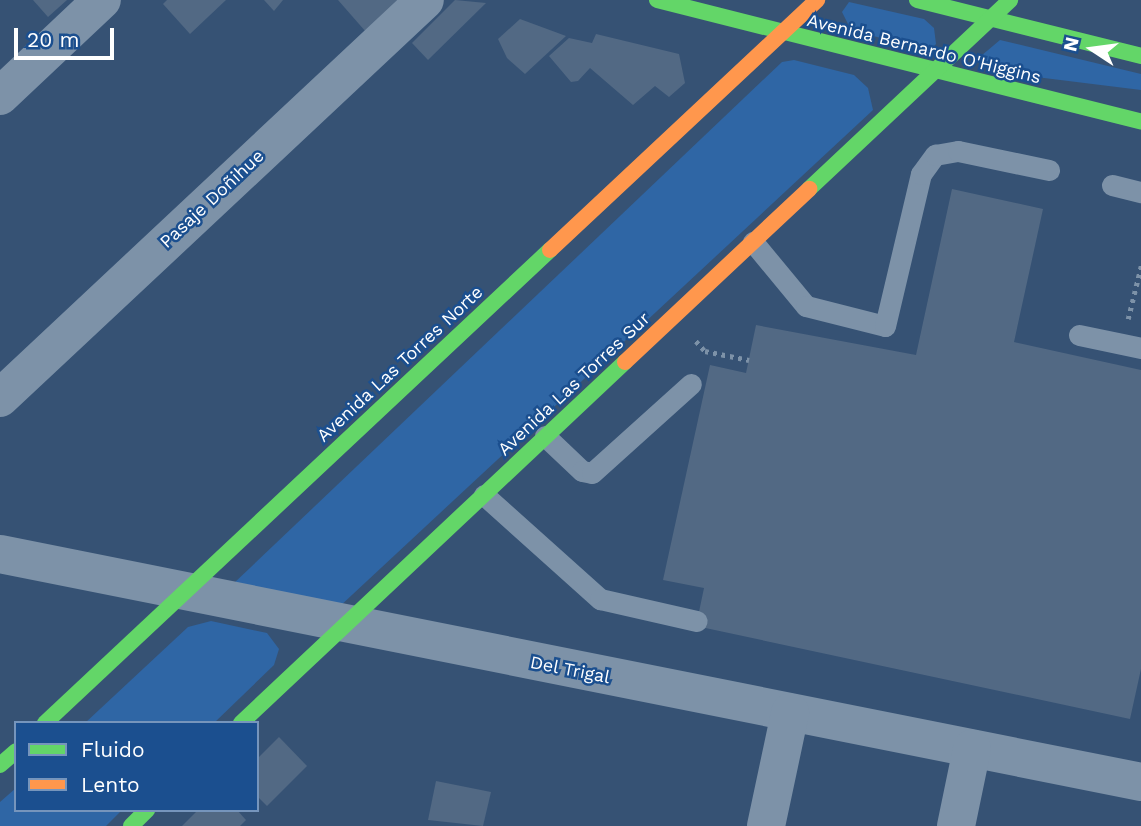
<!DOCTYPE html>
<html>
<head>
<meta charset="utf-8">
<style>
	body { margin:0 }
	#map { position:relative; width:1141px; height:826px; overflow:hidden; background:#365274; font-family:"Work Sans",sans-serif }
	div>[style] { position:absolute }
	.green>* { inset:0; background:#2f66a5 }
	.building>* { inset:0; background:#526984 }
	.path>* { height:4.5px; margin-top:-2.25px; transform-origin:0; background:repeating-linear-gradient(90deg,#7d92a8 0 3.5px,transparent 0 8.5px) }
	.lane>* { height:21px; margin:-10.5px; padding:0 10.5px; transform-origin:10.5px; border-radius:10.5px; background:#7d92a8 }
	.street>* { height:38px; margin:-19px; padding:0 19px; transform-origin:19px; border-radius:19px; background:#7d92a8 }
	.fast>* { height:16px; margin:-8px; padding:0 8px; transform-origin:8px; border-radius:8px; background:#63d668 }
	.slow>* { height:16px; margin:-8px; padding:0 8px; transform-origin:8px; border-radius:8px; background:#ff974d }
	span { translate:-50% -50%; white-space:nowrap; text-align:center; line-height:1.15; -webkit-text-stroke:5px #1b4f8f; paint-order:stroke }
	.street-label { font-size:18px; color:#fff }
	.legend { position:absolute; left:14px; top:721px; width:245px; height:91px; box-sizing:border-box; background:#1b4f8f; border:2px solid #7695bc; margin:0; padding:9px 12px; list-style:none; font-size:21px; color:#fff }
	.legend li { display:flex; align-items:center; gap:14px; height:35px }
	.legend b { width:35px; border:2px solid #7695bc }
	.north { position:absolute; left:1057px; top:14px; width:70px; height:70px; -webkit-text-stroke:5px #1b4f8f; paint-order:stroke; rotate:283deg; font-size:19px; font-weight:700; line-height:28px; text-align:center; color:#fff }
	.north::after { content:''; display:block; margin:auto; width:24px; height:32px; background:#fff; clip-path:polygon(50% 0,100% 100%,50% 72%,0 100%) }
	.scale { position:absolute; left:14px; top:28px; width:100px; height:32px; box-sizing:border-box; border:4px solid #fff; border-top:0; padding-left:9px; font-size:21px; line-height:24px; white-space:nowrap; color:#fff; -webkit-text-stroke:5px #1b4f8f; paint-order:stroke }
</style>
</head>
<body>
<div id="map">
	<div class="green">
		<div style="clip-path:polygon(849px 2px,924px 19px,934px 28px,936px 44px,929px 51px,851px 30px,842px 12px)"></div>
		<div style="clip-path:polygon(1000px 40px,1141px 74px,1141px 90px,1028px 76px,975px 61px)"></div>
		<div style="clip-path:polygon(794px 60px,854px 75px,868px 88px,873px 110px,338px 608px,233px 584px,782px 62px)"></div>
		<div style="clip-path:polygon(211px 621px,267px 633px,279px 649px,274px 665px,214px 723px,85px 723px,188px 627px)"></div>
		<div style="clip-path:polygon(16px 788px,16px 810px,122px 810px,106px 826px,0 826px,0 802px)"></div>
	</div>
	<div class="building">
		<div style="clip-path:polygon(33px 0,67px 0,48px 17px)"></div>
		<div style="clip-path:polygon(167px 0,226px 0,190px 34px,163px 4px)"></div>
		<div style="clip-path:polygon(264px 0,283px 0,274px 11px)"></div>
		<div style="clip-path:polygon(338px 0,398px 0,366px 32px)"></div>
		<div style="clip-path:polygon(455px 0,486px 3px,428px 60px,412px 43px)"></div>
		<div style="clip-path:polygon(520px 19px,566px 36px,525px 74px,507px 58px,498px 39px)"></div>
		<div style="clip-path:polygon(596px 34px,679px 54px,685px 83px,669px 97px,655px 86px,633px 105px,590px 68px,578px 81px,571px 82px,549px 56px,569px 38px,592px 43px)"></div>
		<div style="clip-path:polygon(952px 189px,1043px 209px,1014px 342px,1141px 370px,1141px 669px,1130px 719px,696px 626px,704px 588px,663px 580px,710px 365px,746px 373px,756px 325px,916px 355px)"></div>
		<div style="clip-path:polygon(279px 737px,307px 766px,267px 806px,257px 796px,257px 759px)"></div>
		<div style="clip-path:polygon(436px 781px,491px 792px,483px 826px,428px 820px)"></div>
		<div style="clip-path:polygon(198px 810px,237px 810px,246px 820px,240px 826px,182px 826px)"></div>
	</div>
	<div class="path">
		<div style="left:1128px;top:319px;width:55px;rotate:-76.2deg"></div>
		<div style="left:696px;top:341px;width:13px;rotate:48deg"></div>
		<div style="left:705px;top:351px;width:45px;rotate:11.6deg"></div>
	</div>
	<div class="lane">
		<div style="left:1112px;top:185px;width:30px;rotate:14deg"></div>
		<div style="left:753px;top:242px;width:83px;rotate:50.4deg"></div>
		<div style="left:806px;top:306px;width:81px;rotate:14.2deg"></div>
		<div style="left:885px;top:326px;width:156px;rotate:-76.7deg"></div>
		<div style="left:921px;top:174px;width:24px;rotate:-54deg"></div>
		<div style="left:935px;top:155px;width:23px;rotate:-10deg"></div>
		<div style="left:958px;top:151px;width:93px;rotate:11.8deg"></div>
		<div style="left:1079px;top:335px;width:63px;rotate:11.8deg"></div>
		<div style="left:545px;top:436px;width:51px;rotate:43.4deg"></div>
		<div style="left:582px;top:471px;width:10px;rotate:11deg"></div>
		<div style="left:592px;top:473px;width:133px;rotate:-42deg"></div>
		<div style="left:484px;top:495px;width:156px;rotate:41.9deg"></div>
		<div style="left:600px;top:599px;width:99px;rotate:12.8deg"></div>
	</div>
	<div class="street">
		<div style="left:0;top:96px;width:140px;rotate:-43.3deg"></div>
		<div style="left:0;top:398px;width:582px;rotate:-43.12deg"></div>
		<div style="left:0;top:554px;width:1164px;rotate:11.3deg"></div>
		<div style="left:766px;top:826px;width:116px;rotate:-78deg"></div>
		<div style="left:956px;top:826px;width:79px;rotate:-78.3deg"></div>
	</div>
	<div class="fast">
		<div style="left:657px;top:0;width:499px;rotate:14.1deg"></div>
		<div style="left:917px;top:0;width:231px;rotate:14deg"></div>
		<div style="left:809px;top:189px;width:276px;rotate:-43.2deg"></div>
		<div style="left:45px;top:723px;width:692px;rotate:-43.13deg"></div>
		<div style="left:241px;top:723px;width:527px;rotate:-43.23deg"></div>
		<div style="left:0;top:765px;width:21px;rotate:-41deg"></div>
		<div style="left:131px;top:826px;width:23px;rotate:-45deg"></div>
	</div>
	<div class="slow">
		<div style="left:550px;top:250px;width:366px;rotate:-43.1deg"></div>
		<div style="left:625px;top:362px;width:253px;rotate:-43.2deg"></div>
	</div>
	<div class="street-label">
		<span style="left:924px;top:49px;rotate:14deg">Avenida Bernardo O'Higgins</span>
		<span style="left:212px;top:199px;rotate:-43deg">Pasaje Doñihue</span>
		<span style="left:400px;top:364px;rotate:-43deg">Avenida Las Torres Norte</span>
		<span style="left:574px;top:384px;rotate:-43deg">Avenida Las Torres Sur</span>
		<span style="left:570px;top:670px;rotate:11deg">Del Trigal</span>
	</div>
	<ul class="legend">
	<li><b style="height:9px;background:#63d668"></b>Fluido</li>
	<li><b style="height:9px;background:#ff974d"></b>Lento</li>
	</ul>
	<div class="north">N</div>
	<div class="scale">20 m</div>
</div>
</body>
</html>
